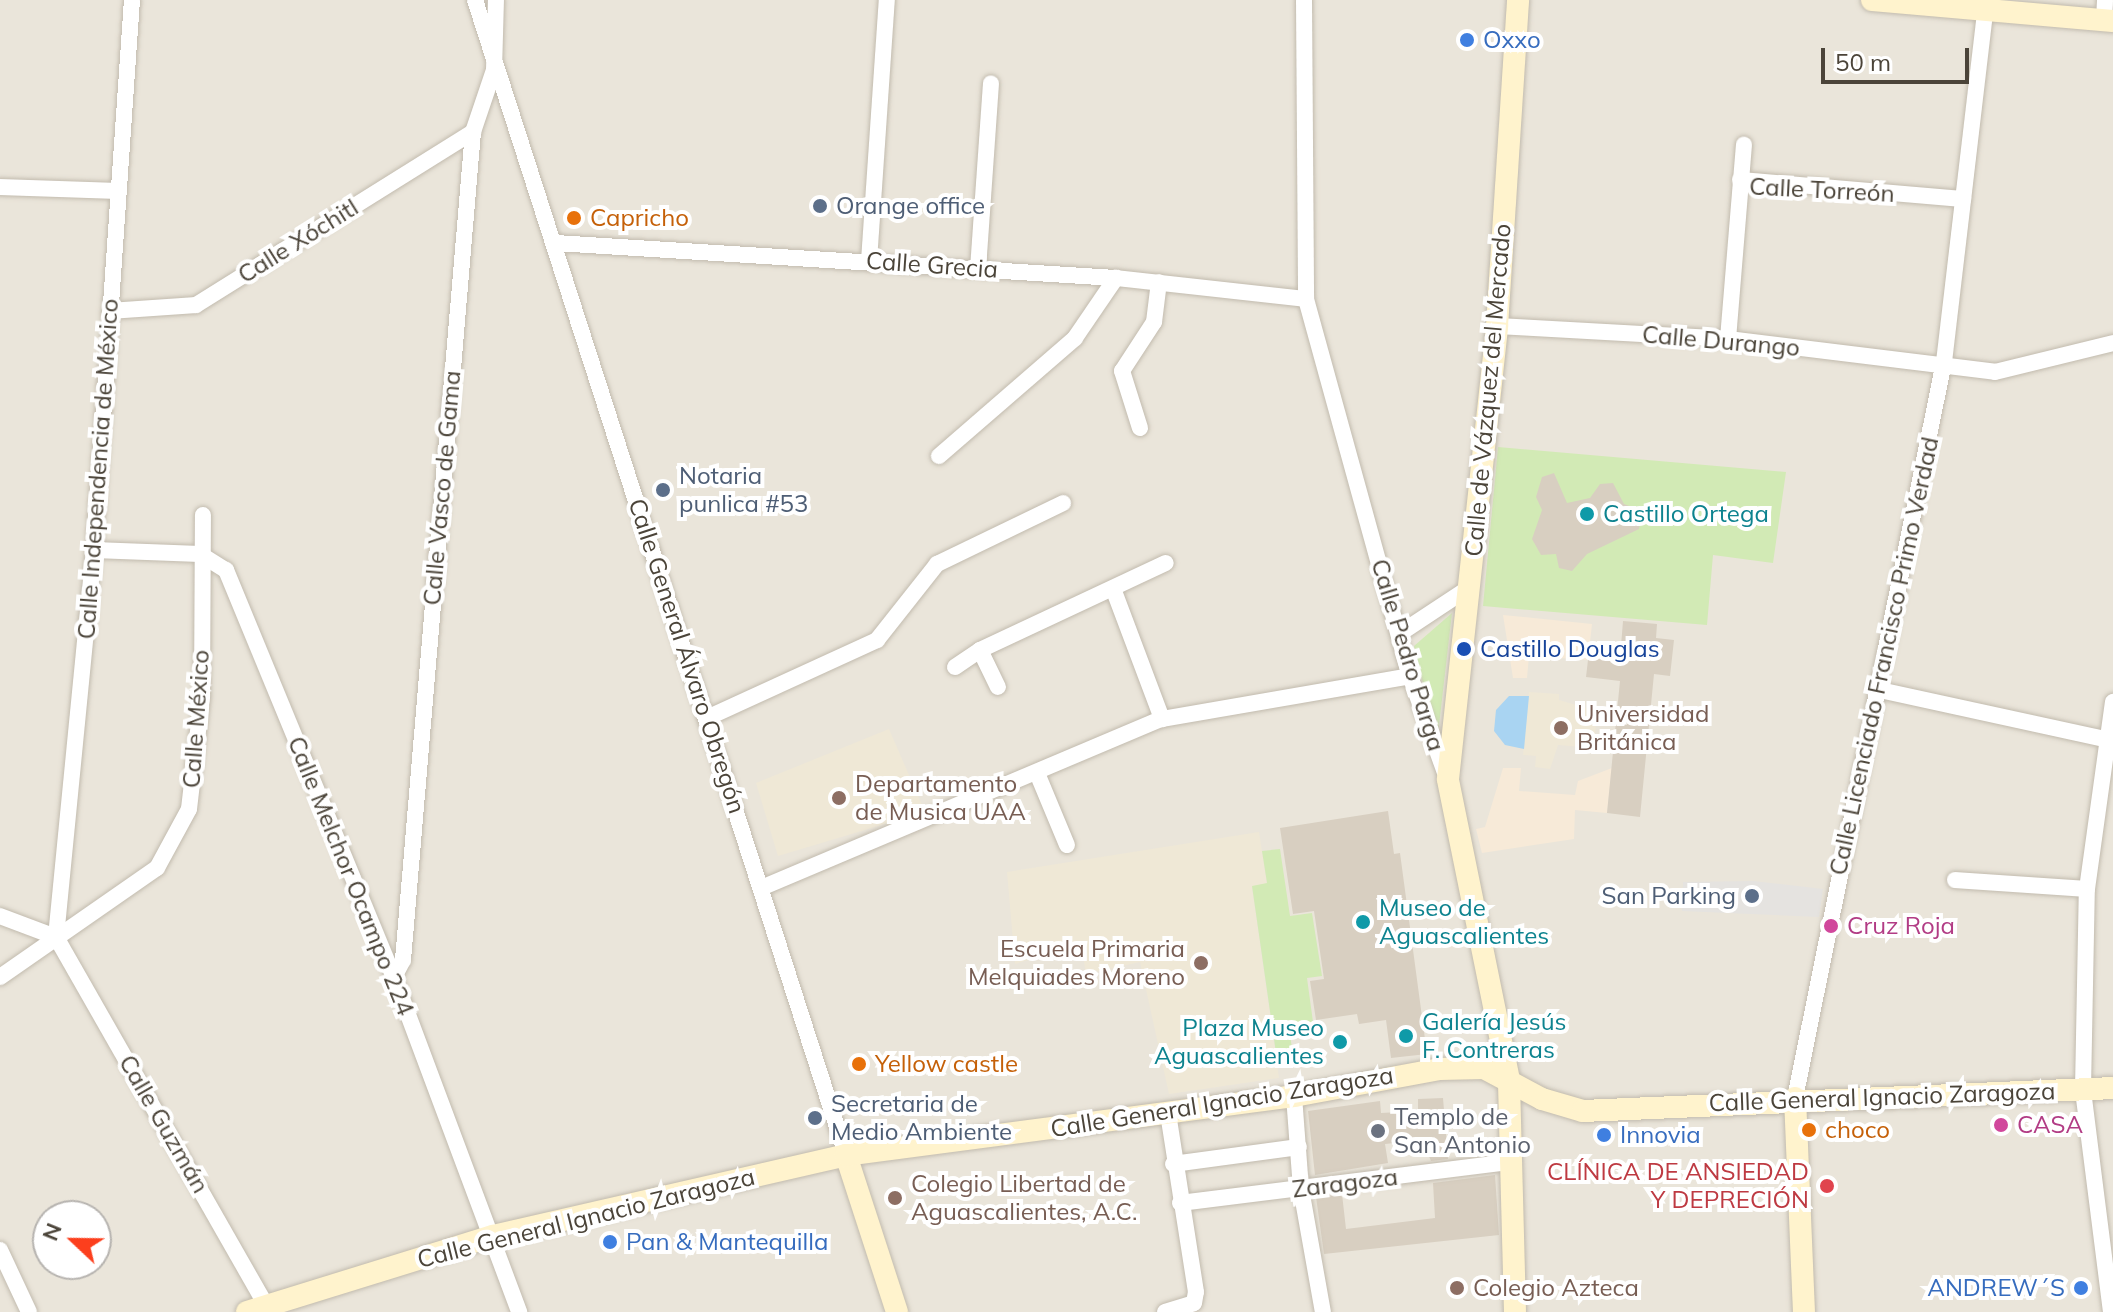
<!DOCTYPE html>
<html>
<head>
<meta charset="utf-8">
<style>
	body { margin:0 }
	#map { position:relative; width:2113px; height:1312px; overflow:hidden; background:#f6f3ec; font-family:Mulish,sans-serif }
	div>[style] { position:absolute }
	.residential>* { inset:0; background:#eae5da }
	.commercial>* { inset:0; background:#f7ead8 }
	.education>* { inset:0; background:#efe8d6 }
	.green>* { inset:0; background:#d2eab5 }
	.parking>* { inset:0; background:#e5e3e0 }
	.water>* { inset:0; background:#a9d4f2 }
	.building>* { inset:0; background:#d8cfc1 }
	.roads { filter:drop-shadow(0 0 2px #c2bbae) drop-shadow(0 0 2px #c2bbae) }
	.street>* { height:16px; margin:-8px; padding:0 8px; transform-origin:8px; border-radius:8px; background:#fff }
	.secondary>* { height:22px; margin:-11px; padding:0 11px; transform-origin:11px; border-radius:11px; background:#fff3cd }
	.dots>* { width:22px; height:22px; translate:-50% -50%; box-sizing:border-box; border:4px solid #fff; border-radius:50% }
	span { translate:-50% -50%; white-space:nowrap; text-align:center; line-height:1.15; -webkit-text-stroke:8px #fff; paint-order:stroke }
	.shop-label { font-size:24px; color:#366cbe }
	.left { translate:0 -50%; text-align:left }
	.right { translate:-100% -50%; text-align:right }
	.street-label { font-size:24px; color:#4b4439 }
	.service-label { font-size:24px; color:#4e5e75 }
	.food-label { font-size:24px; color:#c56008 }
	.culture-label { font-size:24px; color:#0d838f }
	.transit-label { font-size:24px; color:#164399 }
	.education-label { font-size:24px; color:#785e54 }
	.hotel-label { font-size:24px; color:#b23c85 }
	.worship-label { font-size:24px; color:#5b616d }
	.health-label { font-size:24px; color:#be3a42 }
	.north { position:absolute; left:32px; top:1200px; width:80px; height:80px; box-sizing:border-box; background:#fff; border:2px solid #b7b4b0; border-radius:50%; rotate:292deg; font-size:22px; font-weight:700; line-height:32px; text-align:center; color:#4b4439 }
	.north::after { content:''; display:block; margin:auto; width:28px; height:36px; background:#fc3f1d; clip-path:polygon(50% 0,100% 100%,50% 72%,0 100%) }
	.scale { position:absolute; left:1821px; top:48px; width:148px; height:36px; box-sizing:border-box; border:4px solid #4b4439; border-top:0; padding-left:10px; font-size:24px; line-height:28px; white-space:nowrap; color:#4b4439; -webkit-text-stroke:6px #fff; paint-order:stroke }
</style>
</head>
<body>
<div id="map">
	<div class="residential">
		<div style="clip-path:polygon(evenodd,0 0,2113px 0,2113px 1312px,0 1312px,0 0,48px 1216px,96px 1216px,96px 1264px,48px 1264px,48px 1216px)"></div>
	</div>
	<div class="commercial">
		<div style="clip-path:polygon(1503px 615px,1592px 624px,1588px 660px,1529px 656px,1527px 678px,1513px 678px)"></div>
		<div style="clip-path:polygon(1503px 768px,1521px 768px,1519px 791px,1575px 795px,1578px 781px,1612px 768px,1607px 813px,1575px 810px,1574px 839px,1482px 853px,1476px 829px,1485px 827px)"></div>
	</div>
	<div class="education">
		<div style="clip-path:polygon(1529px 692px,1559px 694px,1559px 700px,1597px 711px,1594px 748px,1558px 745px,1550px 769px,1535px 767px,1536px 756px,1523px 755px)"></div>
		<div style="clip-path:polygon(889px 729px,925px 812px,778px 856px,756px 783px)"></div>
		<div style="clip-path:polygon(1259px 832px,1267px 884px,1252px 887px,1279px 1078px,1169px 1094px,1140px 962px,1086px 974px,1081px 943px,1015px 964px,1007px 872px)"></div>
	</div>
	<div class="green">
		<div style="clip-path:polygon(1498px 447px,1786px 472px,1773px 563px,1713px 555px,1707px 625px,1483px 606px)"></div>
		<div style="clip-path:polygon(1452px 613px,1437px 743px,1414px 646px)"></div>
		<div style="clip-path:polygon(1280px 849px,1290px 916px,1312px 913px,1322px 976px,1307px 978px,1313px 1022px,1289px 1026px,1294px 1064px,1278px 1067px,1252px 886px,1267px 883px,1262px 851px)"></div>
	</div>
	<div class="parking">
		<div style="clip-path:polygon(1753px 881px,1823px 889px,1819px 917px,1682px 911px,1683px 882px)"></div>
	</div>
	<div class="water">
		<div style="clip-path:polygon(1509px 696px,1529px 696px,1524px 749px,1505px 745px,1494px 731px,1496px 710px)"></div>
	</div>
	<div class="building">
		<div style="clip-path:polygon(1554px 473px,1567px 503px,1590px 498px,1600px 484px,1613px 483px,1624px 504px,1642px 511px,1639px 529px,1587px 554px,1572px 571px,1559px 568px,1556px 554px,1541px 555px,1532px 539px,1542px 510px,1536px 497px,1542px 477px)"></div>
		<div style="clip-path:polygon(1623px 621px,1657px 624px,1656px 638px,1674px 640px,1670px 676px,1654px 674px,1640px 817px,1607px 813px,1620px 681px,1586px 677px,1590px 643px,1621px 646px)"></div>
		<div style="clip-path:polygon(1388px 811px,1394px 854px,1400px 853px,1427px 1054px,1391px 1058px,1386px 1020px,1359px 1024px,1357px 1014px,1316px 1020px,1310px 981px,1324px 979px,1314px 911px,1293px 914px,1280px 828px)"></div>
		<div style="clip-path:polygon(1443px 1098px,1448px 1159px,1431px 1161px,1422px 1140px,1385px 1144px,1388px 1163px,1315px 1175px,1308px 1111px,1380px 1101px,1381px 1113px,1418px 1111px,1418px 1099px)"></div>
		<div style="clip-path:polygon(1495px 1175px,1499px 1235px,1324px 1254px,1316px 1197px,1342px 1194px,1346px 1229px,1435px 1218px,1433px 1183px)"></div>
	</div>
	<div class="roads">
		<div class="street">
			<div style="left:475px;top:0;width:1213px;rotate:72.19deg"></div>
			<div style="left:1304px;top:0;width:299px;rotate:89.6deg"></div>
			<div style="left:1306px;top:299px;width:391px;rotate:74.6deg"></div>
			<div style="left:1410px;top:676px;width:109px;rotate:70.1deg"></div>
			<div style="left:2104px;top:20px;width:20px;rotate:-87deg"></div>
			<div style="left:1740px;top:180px;width:224px;rotate:4.9deg"></div>
			<div style="left:0;top:187px;width:118px;rotate:1.9deg"></div>
			<div style="left:556px;top:243px;width:561px;rotate:3.58deg"></div>
			<div style="left:1116px;top:278px;width:191px;rotate:6.3deg"></div>
			<div style="left:869px;top:261px;width:262px;rotate:-86.1deg"></div>
			<div style="left:978px;top:269px;width:186px;rotate:-86deg"></div>
			<div style="left:110px;top:311px;width:86px;rotate:-4deg"></div>
			<div style="left:196px;top:305px;width:327px;rotate:-32deg"></div>
			<div style="left:1497px;top:326px;width:231px;rotate:3.2deg"></div>
			<div style="left:1728px;top:339px;width:269px;rotate:7deg"></div>
			<div style="left:1995px;top:372px;width:122px;rotate:-13.8deg"></div>
			<div style="left:1728px;top:339px;width:195px;rotate:-85.3deg"></div>
			<div style="left:1140px;top:428px;width:60px;rotate:-107.5deg"></div>
			<div style="left:1122px;top:371px;width:59px;rotate:-56.9deg"></div>
			<div style="left:1154px;top:322px;width:40px;rotate:-82.9deg"></div>
			<div style="left:939px;top:456px;width:180px;rotate:-40.9deg"></div>
			<div style="left:1075px;top:338px;width:73px;rotate:-55.7deg"></div>
			<div style="left:94px;top:550px;width:106px;rotate:2.2deg"></div>
			<div style="left:200px;top:554px;width:31px;rotate:32deg"></div>
			<div style="left:226px;top:570px;width:440px;rotate:67.6deg"></div>
			<div style="left:394px;top:977px;width:358px;rotate:69.5deg"></div>
			<div style="left:1114px;top:591px;width:137px;rotate:69.4deg"></div>
			<div style="left:1399px;top:634px;width:85px;rotate:-33.5deg"></div>
			<div style="left:980px;top:650px;width:205px;rotate:-25.1deg"></div>
			<div style="left:955px;top:667px;width:30px;rotate:-34deg"></div>
			<div style="left:980px;top:650px;width:41px;rotate:64.1deg"></div>
			<div style="left:1875px;top:689px;width:244px;rotate:12.3deg"></div>
			<div style="left:707px;top:718px;width:187px;rotate:-24.6deg"></div>
			<div style="left:877px;top:640px;width:97px;rotate:-51.7deg"></div>
			<div style="left:937px;top:564px;width:140px;rotate:-25.8deg"></div>
			<div style="left:1037px;top:773px;width:78px;rotate:67.4deg"></div>
			<div style="left:1955px;top:880px;width:132px;rotate:3.9deg"></div>
			<div style="left:761px;top:888px;width:435px;rotate:-22.9deg"></div>
			<div style="left:1162px;top:719px;width:252px;rotate:-9.8deg"></div>
			<div style="left:0;top:916px;width:60px;rotate:20.6deg"></div>
			<div style="left:56px;top:937px;width:389px;rotate:-84.4deg"></div>
			<div style="left:94px;top:550px;width:551px;rotate:-86.05deg"></div>
			<div style="left:56px;top:937px;width:432px;rotate:60.3deg"></div>
			<div style="left:0;top:977px;width:191px;rotate:-34.8deg"></div>
			<div style="left:157px;top:868px;width:67px;rotate:-61.5deg"></div>
			<div style="left:189px;top:809px;width:114px;rotate:-83.4deg"></div>
			<div style="left:202px;top:696px;width:181px;rotate:-89.7deg"></div>
			<div style="left:394px;top:977px;width:19px;rotate:-62deg"></div>
			<div style="left:403px;top:960px;width:831px;rotate:-85.17deg"></div>
			<div style="left:473px;top:132px;width:65px;rotate:-71.3deg"></div>
			<div style="left:494px;top:70px;width:70px;rotate:-88.4deg"></div>
			<div style="left:1294px;top:1096px;width:93px;rotate:85.7deg"></div>
			<div style="left:1301px;top:1189px;width:125px;rotate:79.9deg"></div>
			<div style="left:1795px;top:1098px;width:751px;rotate:-78.56deg"></div>
			<div style="left:1944px;top:362px;width:362px;rotate:-83.3deg"></div>
			<div style="left:1173px;top:1164px;width:127px;rotate:-7.7deg"></div>
			<div style="left:1180px;top:1203px;width:333px;rotate:-7.1deg"></div>
			<div style="left:0;top:1250px;width:68px;rotate:64.9deg"></div>
			<div style="left:1165px;top:1312px;width:30px;rotate:-17deg"></div>
			<div style="left:1194px;top:1303px;width:11px;rotate:-80deg"></div>
			<div style="left:1196px;top:1292px;width:181px;rotate:-98.9deg"></div>
			<div style="left:2111px;top:1312px;width:225px;rotate:-97.2deg"></div>
			<div style="left:2083px;top:1089px;width:200px;rotate:-88.9deg"></div>
			<div style="left:2087px;top:889px;width:189px;rotate:-82.1deg"></div>
		</div>
		<div class="secondary">
			<div style="left:1872px;top:0;width:242px;rotate:5deg"></div>
			<div style="left:1795px;top:1098px;width:214px;rotate:87.6deg"></div>
			<div style="left:846px;top:1155px;width:165px;rotate:72deg"></div>
			<div style="left:247px;top:1312px;width:257px;rotate:-17.2deg"></div>
			<div style="left:493px;top:1236px;width:362px;rotate:-12.9deg"></div>
			<div style="left:846px;top:1155px;width:452px;rotate:-7.5deg"></div>
			<div style="left:1294px;top:1096px;width:147px;rotate:-10.5deg"></div>
			<div style="left:1439px;top:1069px;width:45px;rotate:-1.3deg"></div>
			<div style="left:1484px;top:1068px;width:66px;rotate:28.1deg"></div>
			<div style="left:1542px;top:1099px;width:43px;rotate:16.3deg"></div>
			<div style="left:1583px;top:1111px;width:530px;rotate:-2.48deg"></div>
			<div style="left:1515px;top:1312px;width:232px;rotate:-91.5deg"></div>
			<div style="left:1509px;top:1080px;width:307px;rotate:-101.5deg"></div>
			<div style="left:1448px;top:779px;width:456px;rotate:-83.8deg"></div>
			<div style="left:1497px;top:326px;width:327px;rotate:-86.3deg"></div>
		</div>
	</div>
	<div class="dots">
		<div style="left:1467px;top:40px;background:#3f7fe0"></div>
		<div style="left:820px;top:206px;background:#5c6f8a"></div>
		<div style="left:574px;top:218px;background:#e8710a"></div>
		<div style="left:663px;top:490px;background:#5c6f8a"></div>
		<div style="left:1587px;top:514px;background:#0f9aa8"></div>
		<div style="left:1464px;top:649px;background:#1a4fb4"></div>
		<div style="left:1561px;top:728px;background:#8d6e63"></div>
		<div style="left:839px;top:798px;background:#8d6e63"></div>
		<div style="left:1752px;top:896px;background:#5c6f8a"></div>
		<div style="left:1363px;top:922px;background:#0f9aa8"></div>
		<div style="left:1831px;top:926px;background:#d1479c"></div>
		<div style="left:1201px;top:963px;background:#8d6e63"></div>
		<div style="left:1406px;top:1036px;background:#0f9aa8"></div>
		<div style="left:1340px;top:1042px;background:#0f9aa8"></div>
		<div style="left:859px;top:1064px;background:#e8710a"></div>
		<div style="left:815px;top:1118px;background:#5c6f8a"></div>
		<div style="left:2001px;top:1125px;background:#d1479c"></div>
		<div style="left:1809px;top:1130px;background:#e8710a"></div>
		<div style="left:1378px;top:1131px;background:#6b7280"></div>
		<div style="left:1604px;top:1135px;background:#3f7fe0"></div>
		<div style="left:1827px;top:1186px;background:#e0444e"></div>
		<div style="left:895px;top:1198px;background:#8d6e63"></div>
		<div style="left:610px;top:1242px;background:#3f7fe0"></div>
		<div style="left:1457px;top:1288px;background:#8d6e63"></div>
		<div style="left:2081px;top:1288px;background:#3f7fe0"></div>
	</div>
	<div class="shop-label">
		<span class="left" style="left:1483px;top:40px">Oxxo</span>
		<span class="left" style="left:1620px;top:1135px">Innovia</span>
		<span class="left" style="left:626px;top:1242px">Pan &amp; Mantequilla</span>
		<span class="right" style="left:2065px;top:1288px">ANDREW´S</span>
	</div>
	<div class="street-label">
		<span style="left:1822px;top:190px;rotate:3deg">Calle Torreón</span>
		<span style="left:298px;top:241px;rotate:-32deg">Calle Xóchitl</span>
		<span style="left:932px;top:265px;rotate:4deg">Calle Grecia</span>
		<span style="left:1721px;top:341px;rotate:5deg">Calle Durango</span>
		<span style="left:1488px;top:390px;rotate:-85deg">Calle de Vázquez del Mercado</span>
		<span style="left:98px;top:469px;rotate:-86deg">Calle Independencia de México</span>
		<span style="left:442px;top:488px;rotate:-85deg">Calle Vasco de Gama</span>
		<span style="left:1408px;top:655px;rotate:73deg">Calle Pedro Parga</span>
		<span style="left:687px;top:656px;rotate:72deg">Calle General Álvaro Obregón</span>
		<span style="left:1884px;top:656px;rotate:-78deg">Calle Licenciado Francisco Primo Verdad</span>
		<span style="left:196px;top:719px;rotate:-86deg">Calle México</span>
		<span style="left:351px;top:876px;rotate:68deg">Calle Melchor Ocampo 224</span>
		<span style="left:1882px;top:1097px;rotate:-2deg">Calle General Ignacio Zaragoza</span>
		<span style="left:1222px;top:1102px;rotate:-9deg">Calle General Ignacio Zaragoza</span>
		<span style="left:164px;top:1124px;rotate:60deg">Calle Guzmán</span>
		<span style="left:1345px;top:1183px;rotate:-7deg">Zaragoza</span>
		<span style="left:586px;top:1218px;rotate:-14deg">Calle General Ignacio Zaragoza</span>
	</div>
	<div class="service-label">
		<span class="left" style="left:836px;top:206px">Orange office</span>
		<span class="left" style="left:679px;top:490px">Notaria<br>punlica #53</span>
		<span class="right" style="left:1736px;top:896px">San Parking</span>
		<span class="left" style="left:831px;top:1118px">Secretaria de<br>Medio Ambiente</span>
	</div>
	<div class="food-label">
		<span class="left" style="left:590px;top:218px">Capricho</span>
		<span class="left" style="left:875px;top:1064px">Yellow castle</span>
		<span class="left" style="left:1825px;top:1130px">choco</span>
	</div>
	<div class="culture-label">
		<span class="left" style="left:1603px;top:514px">Castillo Ortega</span>
		<span class="left" style="left:1379px;top:922px">Museo de<br>Aguascalientes</span>
		<span class="left" style="left:1422px;top:1036px">Galería Jesús<br>F. Contreras</span>
		<span class="right" style="left:1324px;top:1042px">Plaza Museo<br>Aguascalientes</span>
	</div>
	<div class="transit-label">
		<span class="left" style="left:1480px;top:649px">Castillo Douglas</span>
	</div>
	<div class="education-label">
		<span class="left" style="left:1577px;top:728px">Universidad<br>Británica</span>
		<span class="left" style="left:855px;top:798px">Departamento<br>de Musica UAA</span>
		<span class="right" style="left:1185px;top:963px">Escuela Primaria<br>Melquiades Moreno</span>
		<span class="left" style="left:911px;top:1198px">Colegio Libertad de<br>Aguascalientes, A.C.</span>
		<span class="left" style="left:1473px;top:1288px">Colegio Azteca</span>
	</div>
	<div class="hotel-label">
		<span class="left" style="left:1847px;top:926px">Cruz Roja</span>
		<span class="left" style="left:2017px;top:1125px">CASA</span>
	</div>
	<div class="worship-label">
		<span class="left" style="left:1394px;top:1131px">Templo de<br>San Antonio</span>
	</div>
	<div class="health-label">
		<span class="right" style="left:1809px;top:1186px">CLÍNICA DE ANSIEDAD<br>Y DEPRECIÓN</span>
	</div>
	<div class="north">N</div>
	<div class="scale">50 m</div>
</div>
</body>
</html>
